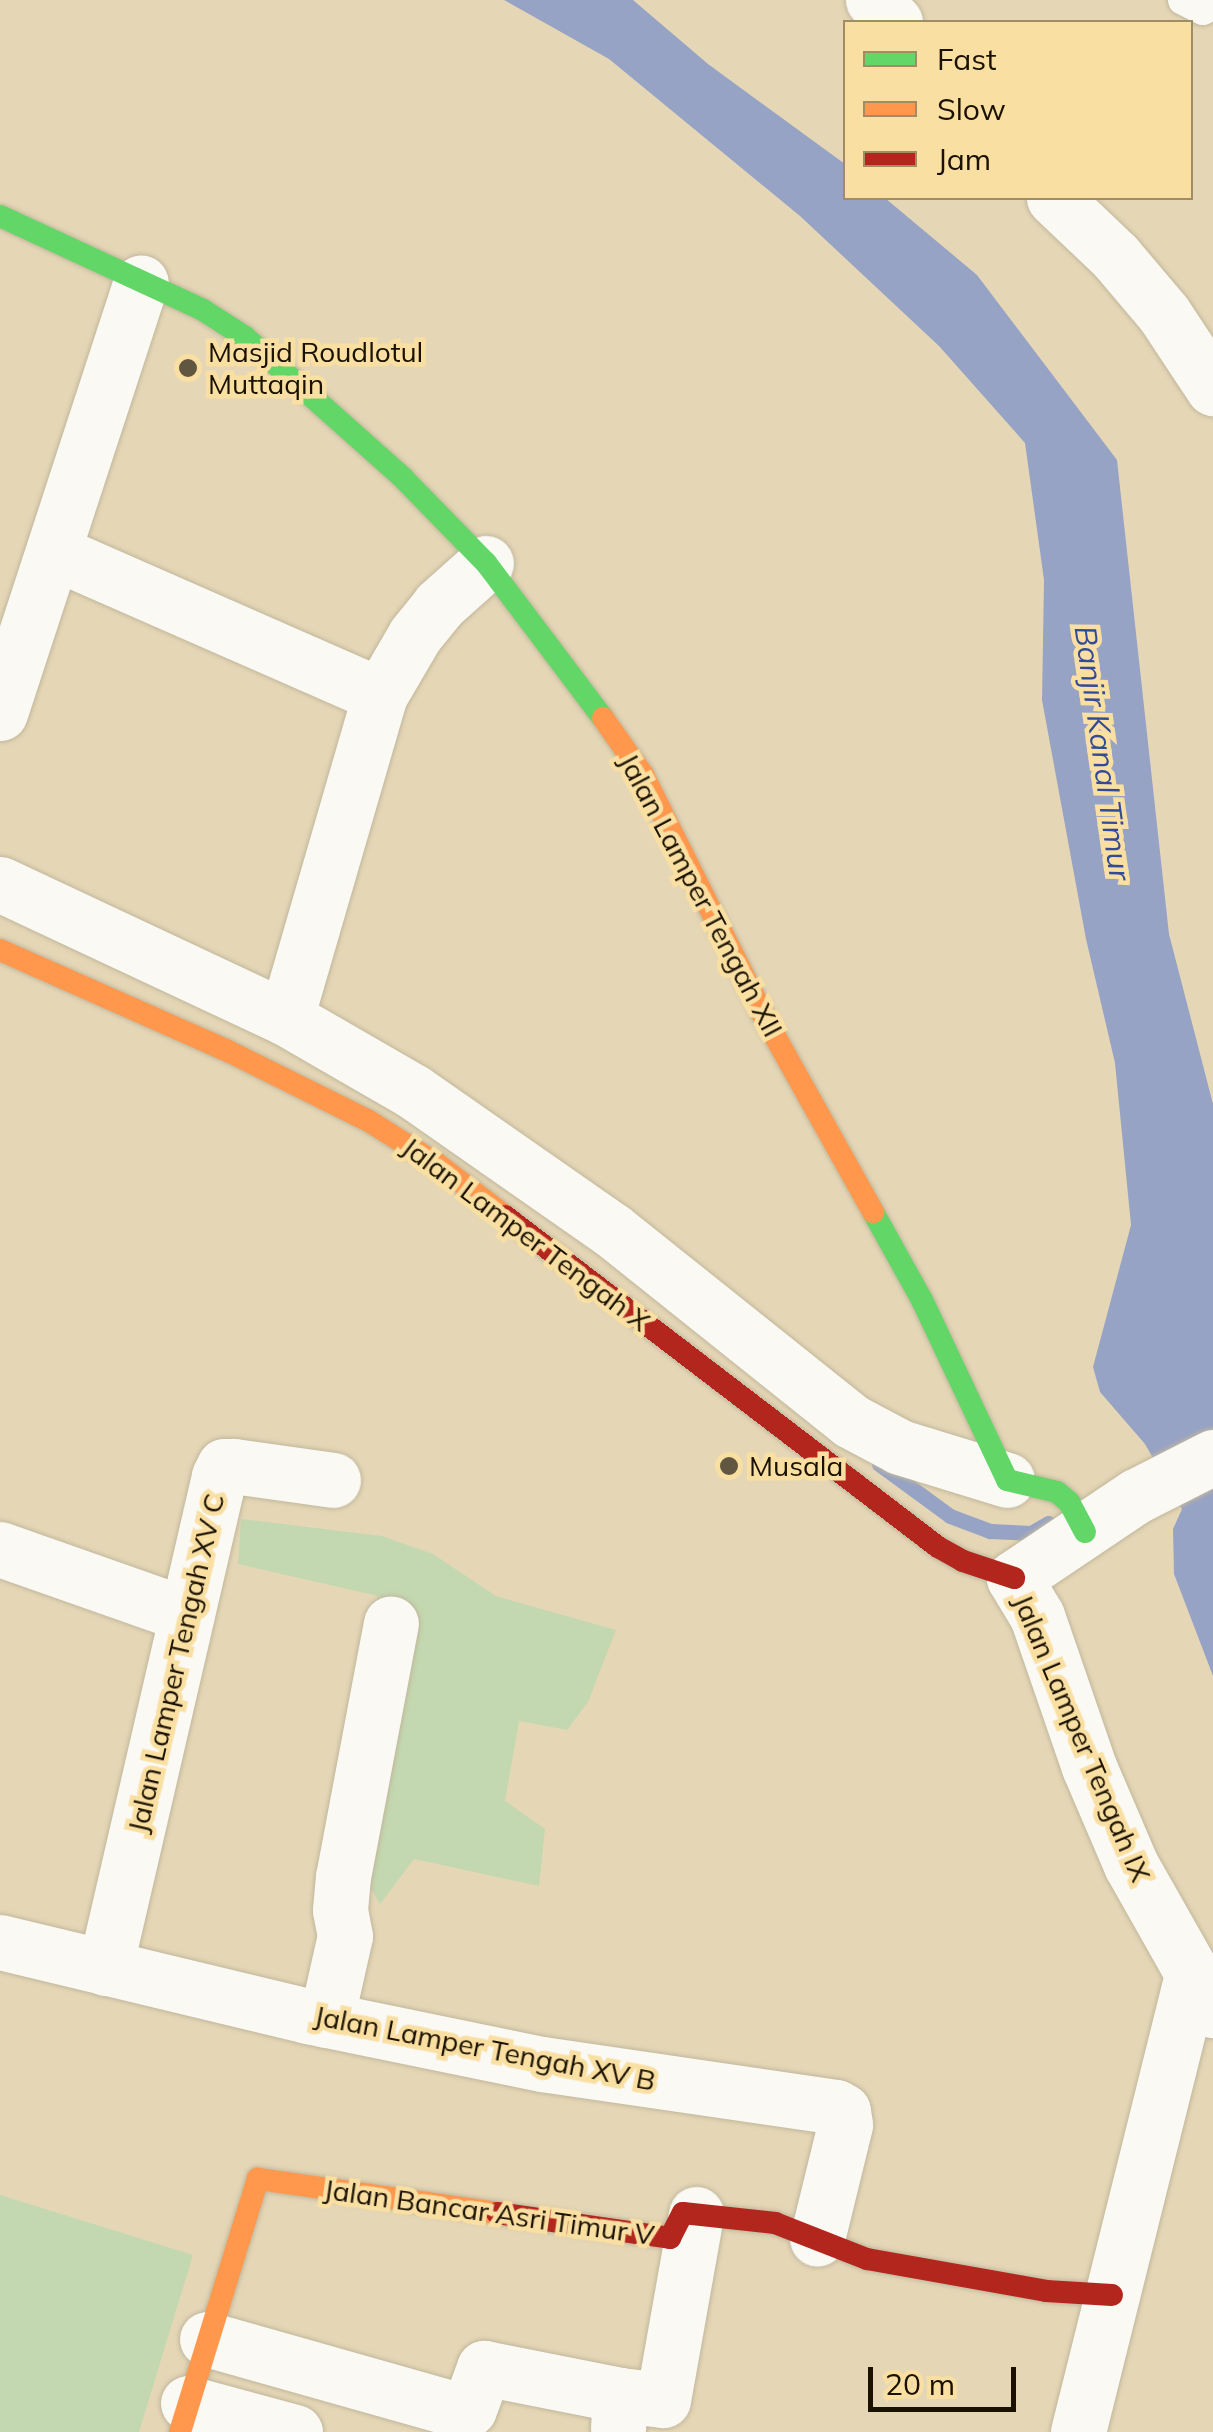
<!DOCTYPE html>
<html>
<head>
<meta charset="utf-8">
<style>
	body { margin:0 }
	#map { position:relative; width:1213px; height:2432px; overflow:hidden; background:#e5d7b6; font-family:Mulish,sans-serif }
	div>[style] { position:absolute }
	.green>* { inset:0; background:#c3d8b0 }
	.water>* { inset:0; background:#97a3c5 }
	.stream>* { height:15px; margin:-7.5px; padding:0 7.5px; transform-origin:7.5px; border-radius:7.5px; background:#97a3c5 }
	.roads { filter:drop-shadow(0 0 2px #c1b79c) drop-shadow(0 0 2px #c1b79c) }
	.lane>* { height:30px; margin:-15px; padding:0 15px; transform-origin:15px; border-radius:15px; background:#fbf9f4 }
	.street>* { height:55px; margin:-27.5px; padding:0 27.5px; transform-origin:27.5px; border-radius:27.5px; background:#fbf9f4 }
	.fast>* { height:22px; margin:-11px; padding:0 11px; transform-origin:11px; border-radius:11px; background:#63d668 }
	.slow>* { height:22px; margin:-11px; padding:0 11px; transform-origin:11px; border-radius:11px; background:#ff974d }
	.jam>* { height:22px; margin:-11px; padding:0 11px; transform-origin:11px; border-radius:11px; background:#b3261e }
	.dots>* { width:28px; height:28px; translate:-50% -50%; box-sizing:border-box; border:5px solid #f9dfa2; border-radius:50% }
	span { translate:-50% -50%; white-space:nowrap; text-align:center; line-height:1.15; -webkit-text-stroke:9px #f9dfa2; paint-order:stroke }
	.poi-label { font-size:28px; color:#1a1100 }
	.left { translate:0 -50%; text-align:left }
	.street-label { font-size:28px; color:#1a1100 }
	.water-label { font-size:30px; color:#334b97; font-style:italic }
	.legend { position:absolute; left:843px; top:20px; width:350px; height:180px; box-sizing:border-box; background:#f9dfa2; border:2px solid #a08d61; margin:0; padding:12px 18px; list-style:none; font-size:30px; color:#1a1100 }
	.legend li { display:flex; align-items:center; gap:20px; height:50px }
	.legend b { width:50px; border:2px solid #a08d61 }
	.scale { position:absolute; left:868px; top:2367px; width:148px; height:45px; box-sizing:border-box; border:5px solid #1a1100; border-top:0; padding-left:12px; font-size:30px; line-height:35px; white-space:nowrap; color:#1a1100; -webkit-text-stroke:8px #f9dfa2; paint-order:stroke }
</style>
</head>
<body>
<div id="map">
	<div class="green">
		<div style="clip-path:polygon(241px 1519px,382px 1536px,433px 1554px,496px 1596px,616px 1630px,588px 1702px,567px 1730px,519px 1721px,505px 1801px,545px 1829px,539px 1886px,414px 1859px,380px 1904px,353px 1858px,378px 1596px,238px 1564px)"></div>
		<div style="clip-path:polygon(0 2195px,193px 2255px,139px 2432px,0 2432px)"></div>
	</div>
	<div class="water">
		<div style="clip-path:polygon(504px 0,633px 0,708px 64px,845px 164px,846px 198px,885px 198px,977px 275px,1117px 460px,1169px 934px,1213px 1104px,1213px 1676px,1174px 1574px,1173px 1529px,1182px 1509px,1145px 1444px,1100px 1392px,1093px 1367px,1131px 1225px,1115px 1063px,1086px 939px,1042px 700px,1044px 580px,1025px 443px,939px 346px,800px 216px,609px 59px)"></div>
	</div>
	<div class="stream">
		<div style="left:879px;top:1464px;width:88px;rotate:36.2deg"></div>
		<div style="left:950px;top:1516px;width:43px;rotate:20.6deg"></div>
		<div style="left:990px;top:1531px;width:41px;rotate:2.8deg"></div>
		<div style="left:1031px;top:1533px;width:20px;rotate:-30deg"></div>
	</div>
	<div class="roads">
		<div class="lane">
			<div style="left:1183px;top:0;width:22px;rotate:27deg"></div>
			<div style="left:1203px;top:10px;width:11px;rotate:-27deg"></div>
		</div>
		<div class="street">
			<div style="left:873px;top:0;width:31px;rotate:45deg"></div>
			<div style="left:1054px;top:198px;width:84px;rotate:43.6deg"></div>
			<div style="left:1115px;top:256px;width:76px;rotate:49.8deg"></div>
			<div style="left:1164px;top:314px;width:89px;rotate:56.5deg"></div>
			<div style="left:54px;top:552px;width:356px;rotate:23.7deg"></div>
			<div style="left:0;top:713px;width:453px;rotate:-71.9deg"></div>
			<div style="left:0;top:884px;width:316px;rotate:25.1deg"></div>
			<div style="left:286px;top:1018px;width:148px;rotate:30deg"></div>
			<div style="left:414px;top:1092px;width:241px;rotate:34.9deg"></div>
			<div style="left:612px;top:1230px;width:306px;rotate:38.6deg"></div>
			<div style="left:851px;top:1421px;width:55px;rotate:28deg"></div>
			<div style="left:900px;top:1447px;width:112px;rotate:17.1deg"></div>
			<div style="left:286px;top:1018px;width:336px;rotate:-73.8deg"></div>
			<div style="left:380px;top:695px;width:69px;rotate:-59.7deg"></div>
			<div style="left:415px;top:635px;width:38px;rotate:-51deg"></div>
			<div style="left:439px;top:605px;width:63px;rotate:-41.8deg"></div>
			<div style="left:1213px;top:1457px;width:86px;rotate:153.1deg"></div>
			<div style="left:1136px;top:1496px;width:147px;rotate:146.1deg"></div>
			<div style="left:1014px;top:1578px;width:44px;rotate:58.8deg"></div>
			<div style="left:1037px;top:1616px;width:160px;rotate:71deg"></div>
			<div style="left:1089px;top:1767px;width:107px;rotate:66.8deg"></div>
			<div style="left:1131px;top:1865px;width:167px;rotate:60.5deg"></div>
			<div style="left:0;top:1549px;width:198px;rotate:19.4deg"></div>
			<div style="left:0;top:1942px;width:317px;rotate:13.5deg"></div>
			<div style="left:308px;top:2016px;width:239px;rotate:11.6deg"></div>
			<div style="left:542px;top:2064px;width:297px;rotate:8.3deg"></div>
			<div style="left:836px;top:2107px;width:8px;rotate:30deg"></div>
			<div style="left:843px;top:2111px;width:14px;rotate:82deg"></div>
			<div style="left:845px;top:2125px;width:117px;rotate:103.8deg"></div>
			<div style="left:105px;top:1968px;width:505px;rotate:-76.95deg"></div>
			<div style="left:219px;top:1476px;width:11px;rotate:-63deg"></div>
			<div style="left:224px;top:1466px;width:10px"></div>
			<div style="left:234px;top:1466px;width:100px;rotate:8deg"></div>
			<div style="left:326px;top:2020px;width:86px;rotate:-77.3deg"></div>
			<div style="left:345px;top:1936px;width:26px;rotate:-101deg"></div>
			<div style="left:340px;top:1910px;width:33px;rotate:-85deg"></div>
			<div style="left:343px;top:1877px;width:258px;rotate:-79.3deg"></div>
			<div style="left:207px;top:2339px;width:265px;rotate:15.8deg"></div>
			<div style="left:462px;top:2411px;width:7px;rotate:-16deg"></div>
			<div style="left:469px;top:2409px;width:44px;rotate:-69.9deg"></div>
			<div style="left:484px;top:2368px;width:139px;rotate:11.2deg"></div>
			<div style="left:188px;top:2403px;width:111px;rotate:15.2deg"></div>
			<div style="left:618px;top:2429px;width:34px;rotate:-87deg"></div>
			<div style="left:620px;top:2395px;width:43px;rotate:6.6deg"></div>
			<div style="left:663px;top:2400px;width:189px;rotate:-79.9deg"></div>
			<div style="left:1078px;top:2432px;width:474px;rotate:-76deg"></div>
		</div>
		<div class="fast">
			<div style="left:0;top:216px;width:224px;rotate:24.8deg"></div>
			<div style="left:203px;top:310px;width:50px;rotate:32.7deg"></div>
			<div style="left:245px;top:337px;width:212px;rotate:41.7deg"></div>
			<div style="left:403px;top:478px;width:119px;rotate:45.7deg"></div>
			<div style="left:486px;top:563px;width:194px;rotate:53deg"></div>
			<div style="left:873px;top:1212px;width:101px;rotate:60.9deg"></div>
			<div style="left:922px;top:1300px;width:199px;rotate:64.7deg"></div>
			<div style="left:1007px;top:1480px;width:51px;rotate:13.5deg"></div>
			<div style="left:1057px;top:1492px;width:16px;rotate:40deg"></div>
			<div style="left:1069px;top:1502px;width:34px;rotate:62deg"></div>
		</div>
		<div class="slow">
			<div style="left:603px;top:718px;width:70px;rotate:54.9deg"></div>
			<div style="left:643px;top:775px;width:268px;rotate:63.4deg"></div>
			<div style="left:763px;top:1015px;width:226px;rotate:60.8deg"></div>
			<div style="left:0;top:950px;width:249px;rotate:23.9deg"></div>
			<div style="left:228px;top:1051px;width:157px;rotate:26.4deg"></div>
			<div style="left:369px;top:1121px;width:80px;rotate:32.3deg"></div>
			<div style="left:437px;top:1164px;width:86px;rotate:37.4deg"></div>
			<div style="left:180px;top:2432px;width:265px;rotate:-72.9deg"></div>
			<div style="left:258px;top:2179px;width:241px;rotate:8.1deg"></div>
		</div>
		<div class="jam">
			<div style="left:505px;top:1216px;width:545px;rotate:37.4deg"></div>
			<div style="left:938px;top:1547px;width:29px;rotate:29deg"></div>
			<div style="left:963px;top:1561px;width:54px;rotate:18.4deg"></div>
			<div style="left:497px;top:2213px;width:175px;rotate:8.2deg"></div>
			<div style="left:670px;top:2238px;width:28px;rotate:-63deg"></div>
			<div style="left:683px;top:2213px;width:93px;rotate:6.2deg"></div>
			<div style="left:775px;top:2223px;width:99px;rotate:21.4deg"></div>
			<div style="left:867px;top:2259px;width:182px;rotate:10.1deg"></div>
			<div style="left:1046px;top:2291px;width:66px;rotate:3.5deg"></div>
		</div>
	</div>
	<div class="dots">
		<div style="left:188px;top:368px;background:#615640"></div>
		<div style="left:729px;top:1466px;background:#615640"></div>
	</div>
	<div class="poi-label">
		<span class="left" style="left:208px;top:368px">Masjid Roudlotul<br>Muttaqin</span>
		<span class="left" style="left:749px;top:1466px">Musala</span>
	</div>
	<div class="street-label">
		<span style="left:701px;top:895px;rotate:62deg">Jalan Lamper Tengah XII</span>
		<span style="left:526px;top:1234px;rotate:37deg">Jalan Lamper Tengah X</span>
		<span style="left:176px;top:1663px;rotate:-77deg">Jalan Lamper Tengah XV C</span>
		<span style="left:1082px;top:1738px;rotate:67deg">Jalan Lamper Tengah IX</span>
		<span style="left:485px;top:2048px;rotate:11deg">Jalan Lamper Tengah XV B</span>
		<span style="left:489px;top:2212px;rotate:8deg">Jalan Bancar Asri Timur V</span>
	</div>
	<div class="water-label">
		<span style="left:1103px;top:753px;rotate:82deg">Banjir Kanal Timur</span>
	</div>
	<ul class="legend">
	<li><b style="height:12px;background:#63d668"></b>Fast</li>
	<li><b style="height:12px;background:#ff974d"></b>Slow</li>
	<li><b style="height:12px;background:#b3261e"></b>Jam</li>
	</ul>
	<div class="scale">20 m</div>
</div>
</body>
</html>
